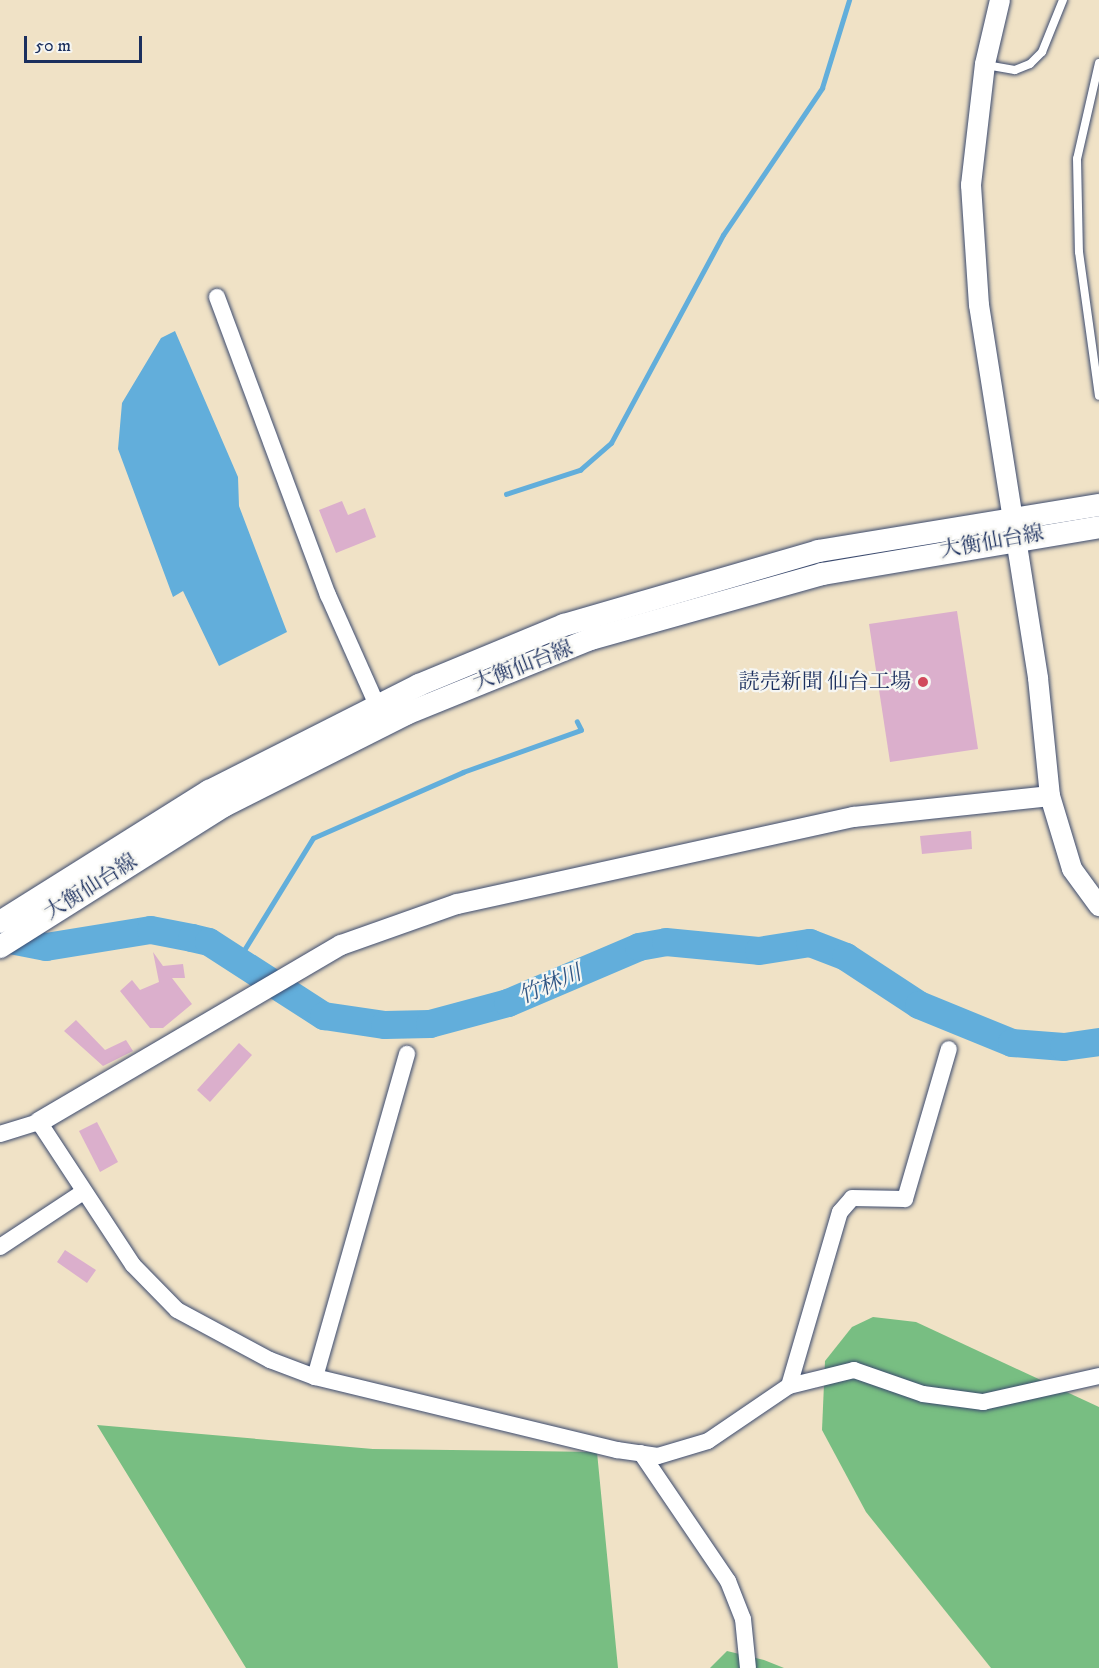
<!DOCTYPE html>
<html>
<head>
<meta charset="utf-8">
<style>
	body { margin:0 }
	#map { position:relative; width:1099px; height:1668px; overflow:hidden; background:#f0e2c6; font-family:"IM FELL DW Pica","Noto Serif JP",serif }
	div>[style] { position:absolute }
	.forest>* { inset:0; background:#78be82 }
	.water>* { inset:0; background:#62aedb }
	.stream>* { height:4.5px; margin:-2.25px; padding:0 2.25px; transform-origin:2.25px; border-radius:2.25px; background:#62aedb }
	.river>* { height:28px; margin:-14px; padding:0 14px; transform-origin:14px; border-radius:14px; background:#62aedb }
	.building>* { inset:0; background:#dbafcc }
	.roads { filter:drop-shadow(0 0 2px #3b4a6e) drop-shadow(0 0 2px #3b4a6e) }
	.service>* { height:8px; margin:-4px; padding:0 4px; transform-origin:4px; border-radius:4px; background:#fff }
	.minor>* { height:16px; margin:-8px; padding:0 8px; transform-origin:8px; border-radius:8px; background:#fff }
	.tertiary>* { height:20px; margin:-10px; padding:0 10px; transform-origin:10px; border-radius:10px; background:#fff }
	.secondary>* { height:22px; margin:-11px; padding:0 11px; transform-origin:11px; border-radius:11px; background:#fff }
	.dots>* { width:16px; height:16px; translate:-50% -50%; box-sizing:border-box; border:3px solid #f6f6f2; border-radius:50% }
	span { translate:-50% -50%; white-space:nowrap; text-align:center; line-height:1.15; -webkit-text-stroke:4.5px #f6f6f2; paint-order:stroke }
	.street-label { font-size:21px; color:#1b2f5e }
	.poi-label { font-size:21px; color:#1b2f5e }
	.right { translate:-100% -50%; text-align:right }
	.water-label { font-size:22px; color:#305584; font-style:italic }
	.scale { position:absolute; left:24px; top:36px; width:118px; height:27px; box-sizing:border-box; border:3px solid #1b2f5e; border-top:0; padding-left:8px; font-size:18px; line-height:21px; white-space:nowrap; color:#1b2f5e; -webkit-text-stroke:4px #f6f6f2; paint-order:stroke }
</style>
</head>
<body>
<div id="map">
	<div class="forest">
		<div style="clip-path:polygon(873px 1317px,916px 1322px,1099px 1407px,1099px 1668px,991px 1668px,866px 1512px,822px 1430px,825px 1361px,852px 1327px)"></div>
		<div style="clip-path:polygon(97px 1425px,373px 1449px,597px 1452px,618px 1668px,246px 1668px)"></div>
		<div style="clip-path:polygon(727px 1651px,764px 1660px,784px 1668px,710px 1668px)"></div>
	</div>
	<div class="water">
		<div style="clip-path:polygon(175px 331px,238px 477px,239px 506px,287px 632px,219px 666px,183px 591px,173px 597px,118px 449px,122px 403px,161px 338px)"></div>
	</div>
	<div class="stream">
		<div style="left:506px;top:494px;width:78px;rotate:-18deg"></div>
		<div style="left:580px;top:470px;width:41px;rotate:-41.1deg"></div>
		<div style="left:611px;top:443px;width:236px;rotate:-61.7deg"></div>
		<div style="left:723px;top:235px;width:177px;rotate:-56deg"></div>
		<div style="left:822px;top:88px;width:92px;rotate:-72.9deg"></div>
		<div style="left:238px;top:960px;width:143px;rotate:-58.4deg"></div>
		<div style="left:313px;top:838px;width:164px;rotate:-23.7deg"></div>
		<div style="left:463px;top:772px;width:125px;rotate:-19.6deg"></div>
		<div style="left:581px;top:730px;width:9px;rotate:-117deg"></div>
	</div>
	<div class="river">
		<div style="left:0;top:938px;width:47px;rotate:11.1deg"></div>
		<div style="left:46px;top:947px;width:106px;rotate:-9.2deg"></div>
		<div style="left:151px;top:930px;width:42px;rotate:11deg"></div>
		<div style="left:192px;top:938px;width:17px;rotate:13deg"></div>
		<div style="left:209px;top:942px;width:137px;rotate:32.8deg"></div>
		<div style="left:324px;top:1016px;width:62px;rotate:8.4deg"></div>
		<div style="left:385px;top:1025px;width:45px;rotate:-1.3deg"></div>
		<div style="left:430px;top:1024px;width:81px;rotate:-15.1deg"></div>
		<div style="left:508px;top:1003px;width:142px;rotate:-23.1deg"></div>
		<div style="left:639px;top:947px;width:27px;rotate:-10deg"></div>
		<div style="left:666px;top:942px;width:93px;rotate:5.5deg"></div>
		<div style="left:759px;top:951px;width:52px;rotate:-8.9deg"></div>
		<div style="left:810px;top:943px;width:39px;rotate:21deg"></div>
		<div style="left:846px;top:957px;width:87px;rotate:33.3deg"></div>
		<div style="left:919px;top:1005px;width:100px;rotate:22.2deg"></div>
		<div style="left:1012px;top:1043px;width:52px;rotate:4.4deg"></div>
		<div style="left:1064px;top:1047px;width:35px;rotate:-8deg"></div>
	</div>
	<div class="building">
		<div style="clip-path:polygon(342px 501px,348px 515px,365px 508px,376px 537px,336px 553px,319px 510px)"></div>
		<div style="clip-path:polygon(957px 611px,978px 749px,890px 762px,869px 624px)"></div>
		<div style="clip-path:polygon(971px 831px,972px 849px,922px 854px,920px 836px)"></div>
		<div style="clip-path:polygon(153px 952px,163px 966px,183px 964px,185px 978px,172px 978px,192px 1004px,163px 1028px,150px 1028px,120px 991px,132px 980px,140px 990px,159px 982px)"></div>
		<div style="clip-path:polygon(76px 1020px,105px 1050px,126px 1040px,133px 1051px,103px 1066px,64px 1031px)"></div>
		<div style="clip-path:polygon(239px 1043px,252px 1055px,210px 1102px,197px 1090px)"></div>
		<div style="clip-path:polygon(97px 1122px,118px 1162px,100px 1172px,79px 1131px)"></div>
		<div style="clip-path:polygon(65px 1250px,96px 1270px,87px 1283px,57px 1262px)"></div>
	</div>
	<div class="roads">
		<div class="service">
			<div style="left:1099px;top:63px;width:98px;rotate:102.9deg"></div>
			<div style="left:1077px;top:159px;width:93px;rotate:88.8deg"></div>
			<div style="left:1079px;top:252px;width:145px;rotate:82.1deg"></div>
			<div style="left:986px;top:65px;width:29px;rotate:10deg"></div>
			<div style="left:1015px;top:70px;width:16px;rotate:-22deg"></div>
			<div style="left:1030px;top:64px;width:17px;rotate:-45deg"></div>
			<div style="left:1042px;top:52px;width:56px;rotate:-68deg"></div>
		</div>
		<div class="minor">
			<div style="left:217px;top:297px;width:318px;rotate:69.6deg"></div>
			<div style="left:328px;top:595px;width:120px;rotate:66deg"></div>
			<div style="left:0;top:1134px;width:41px;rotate:-17.1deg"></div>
			<div style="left:39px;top:1122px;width:171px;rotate:56.7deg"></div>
			<div style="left:133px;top:1265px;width:63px;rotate:45.6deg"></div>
			<div style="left:177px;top:1310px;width:106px;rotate:28.3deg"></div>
			<div style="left:270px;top:1360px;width:48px;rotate:20.7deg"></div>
			<div style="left:315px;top:1377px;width:311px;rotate:13.6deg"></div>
			<div style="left:617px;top:1450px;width:41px;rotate:8.3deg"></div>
			<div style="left:658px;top:1456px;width:52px;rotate:-16.7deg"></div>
			<div style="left:708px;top:1441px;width:98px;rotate:-34.2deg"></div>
			<div style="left:789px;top:1386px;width:67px;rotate:-13.8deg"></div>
			<div style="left:854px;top:1370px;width:73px;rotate:19.2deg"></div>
			<div style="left:923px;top:1394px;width:61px;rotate:7.6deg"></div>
			<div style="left:983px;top:1402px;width:119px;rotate:-12.6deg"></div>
			<div style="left:0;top:1247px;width:100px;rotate:-33.5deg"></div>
			<div style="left:315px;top:1377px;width:336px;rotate:-74.1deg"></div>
			<div style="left:789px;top:1386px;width:181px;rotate:-73.7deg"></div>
			<div style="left:840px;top:1212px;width:18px;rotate:-49deg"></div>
			<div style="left:852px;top:1198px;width:53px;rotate:1.1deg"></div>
			<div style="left:905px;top:1199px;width:156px;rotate:-73.7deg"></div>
			<div style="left:641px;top:1453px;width:155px;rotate:55.8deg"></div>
			<div style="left:728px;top:1581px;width:41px;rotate:68.5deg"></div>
			<div style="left:743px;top:1619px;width:49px;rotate:84.2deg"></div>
		</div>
		<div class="tertiary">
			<div style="left:1000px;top:0;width:66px;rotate:103.2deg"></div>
			<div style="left:985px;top:64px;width:122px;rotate:96.6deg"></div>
			<div style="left:971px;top:185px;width:120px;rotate:86.2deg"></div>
			<div style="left:979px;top:305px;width:378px;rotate:81deg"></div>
			<div style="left:1038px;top:678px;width:119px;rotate:84.2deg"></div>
			<div style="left:1050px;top:796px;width:76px;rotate:73.2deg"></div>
			<div style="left:1072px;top:869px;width:46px;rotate:53.9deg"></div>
			<div style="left:39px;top:1122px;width:350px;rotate:-30.4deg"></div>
			<div style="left:341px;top:945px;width:123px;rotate:-19.5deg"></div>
			<div style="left:457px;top:904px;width:406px;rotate:-12.4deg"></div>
			<div style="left:854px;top:817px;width:197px;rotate:-6.1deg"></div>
		</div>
		<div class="secondary">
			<div style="left:0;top:922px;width:247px;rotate:-32.1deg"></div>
			<div style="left:209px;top:791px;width:235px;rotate:-26.8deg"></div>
			<div style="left:419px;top:685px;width:157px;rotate:-22.5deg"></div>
			<div style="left:564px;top:625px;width:265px;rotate:-16.2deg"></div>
			<div style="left:818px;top:551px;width:285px;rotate:-9.3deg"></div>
			<div style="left:0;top:947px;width:265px;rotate:-32.2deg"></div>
			<div style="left:224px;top:806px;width:204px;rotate:-26.8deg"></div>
			<div style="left:406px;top:714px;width:200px;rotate:-22.1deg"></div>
			<div style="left:591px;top:639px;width:240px;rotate:-15.7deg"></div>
			<div style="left:822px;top:574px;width:281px;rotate:-9.6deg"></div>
		</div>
	</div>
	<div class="dots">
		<div style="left:923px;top:682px;background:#d1495b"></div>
	</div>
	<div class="street-label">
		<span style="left:992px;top:542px;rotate:-10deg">大衡仙台線</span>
		<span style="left:523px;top:666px;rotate:-21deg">大衡仙台線</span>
		<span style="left:91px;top:887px;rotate:-32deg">大衡仙台線</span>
	</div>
	<div class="poi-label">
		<span class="right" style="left:911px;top:682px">読売新聞 仙台工場</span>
	</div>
	<div class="water-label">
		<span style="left:550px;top:985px;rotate:-23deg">竹林川</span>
	</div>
	<div class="scale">50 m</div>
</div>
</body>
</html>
